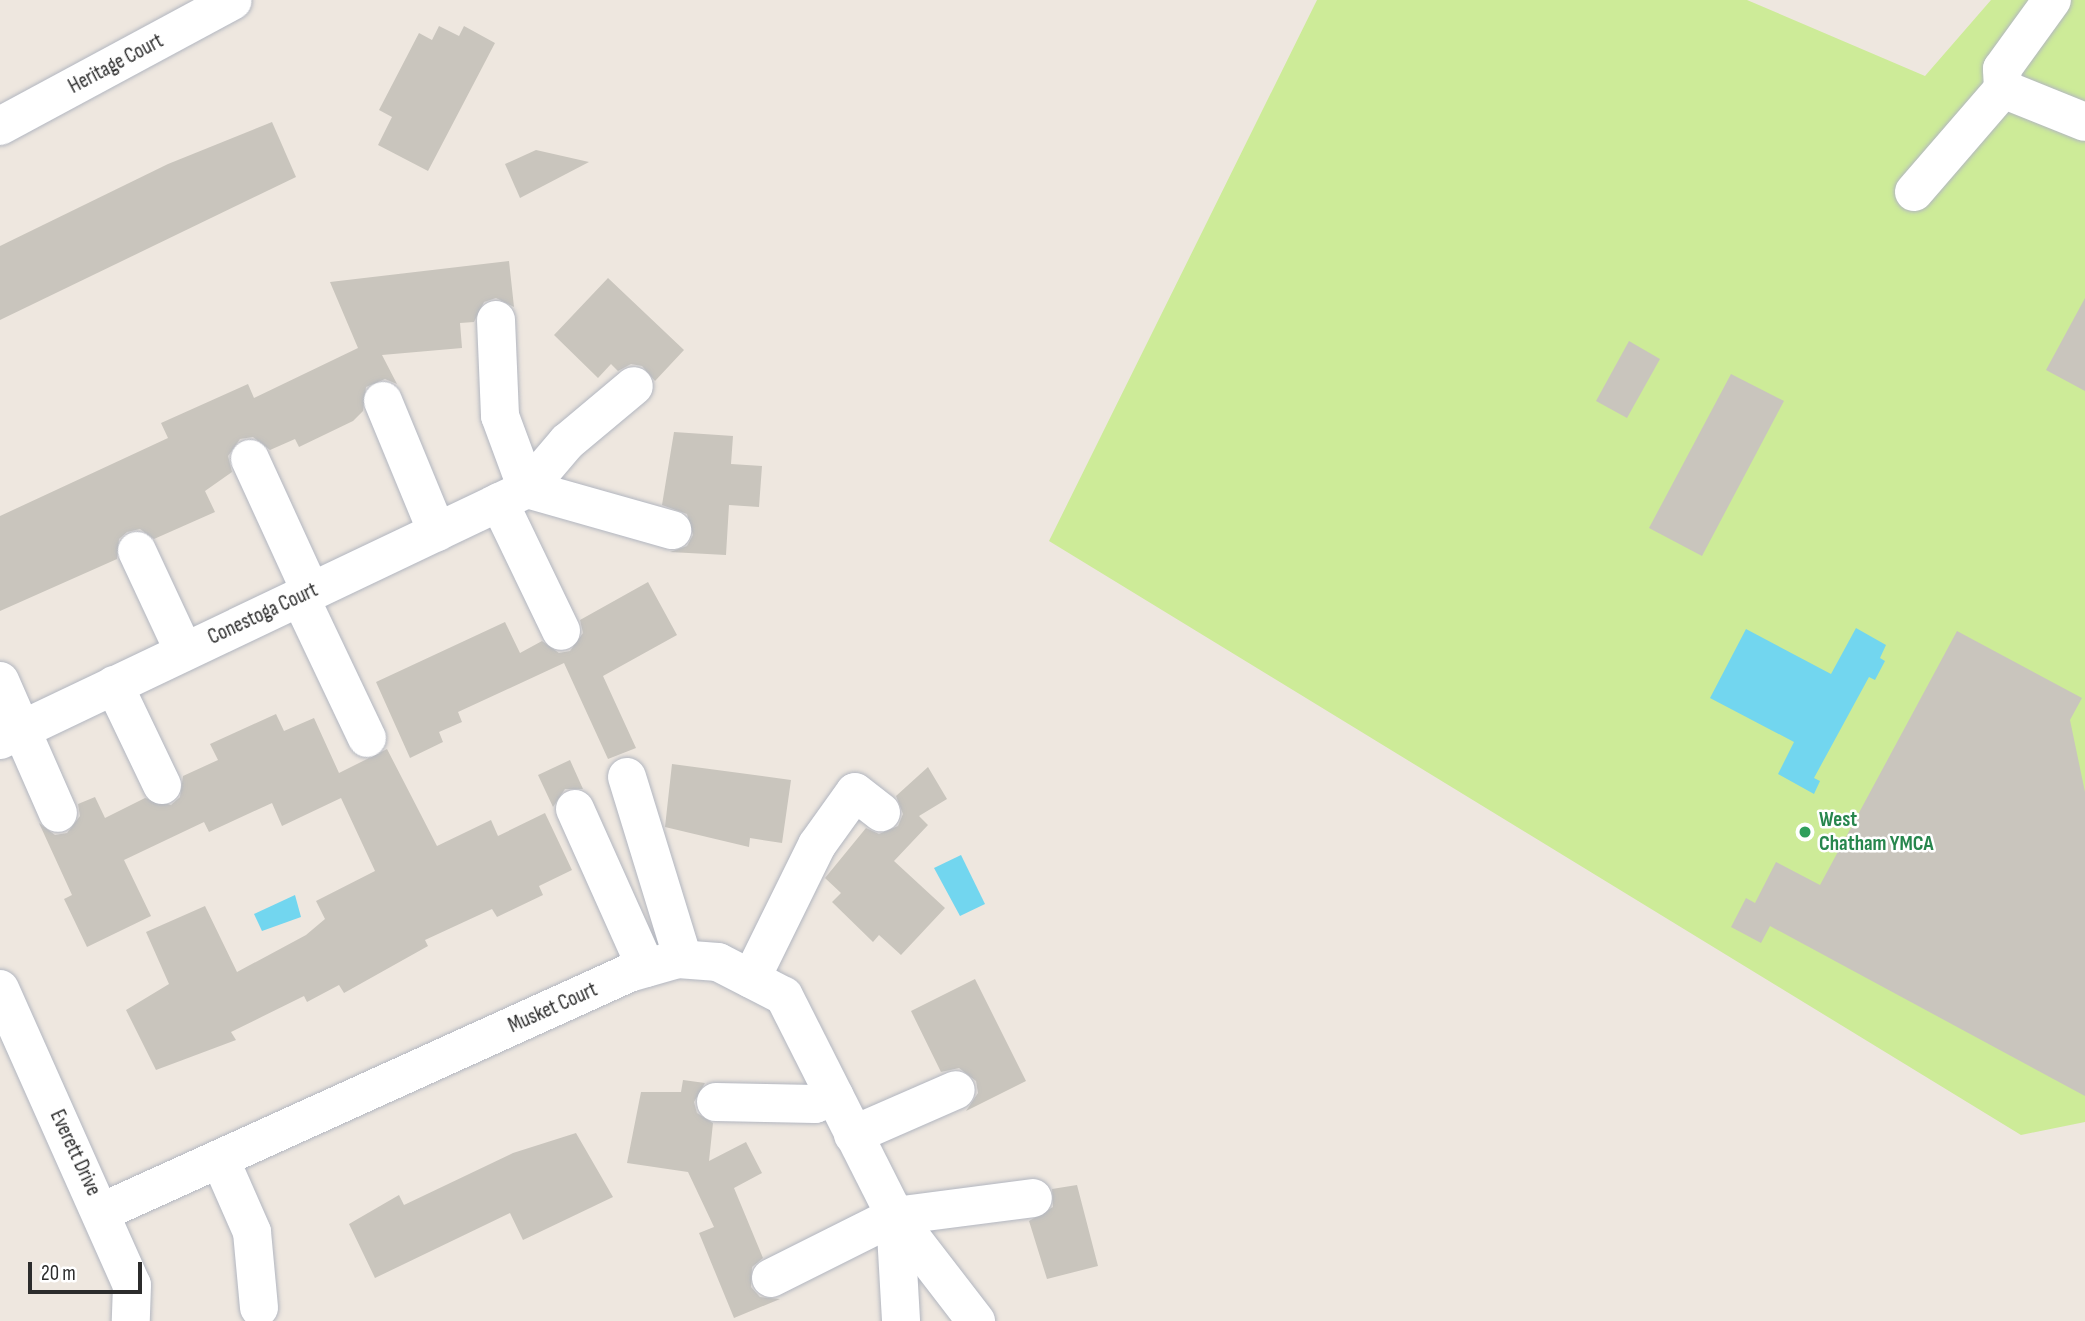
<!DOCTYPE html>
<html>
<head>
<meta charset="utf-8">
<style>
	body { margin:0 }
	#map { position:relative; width:2085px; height:1321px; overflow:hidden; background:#eee7df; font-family:"Sofia Sans Condensed",sans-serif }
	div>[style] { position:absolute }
	.pitch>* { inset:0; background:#cdeb98 }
	.water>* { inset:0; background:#72d6ef }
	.building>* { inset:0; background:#c9c5bd }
	.roads { filter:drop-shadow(0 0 2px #b2b6c0) drop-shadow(0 0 2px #b2b6c0) }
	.minor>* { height:38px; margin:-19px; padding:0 19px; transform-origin:19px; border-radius:19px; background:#fff }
	.dots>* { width:19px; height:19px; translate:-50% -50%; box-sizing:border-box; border:4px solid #fff; border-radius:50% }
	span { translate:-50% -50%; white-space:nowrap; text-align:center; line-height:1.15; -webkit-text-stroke:5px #fff; paint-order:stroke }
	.street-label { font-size:21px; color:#2c2c2c }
	.leisure-label { font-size:21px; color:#27864d; font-weight:700 }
	.left { translate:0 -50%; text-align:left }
	.scale { position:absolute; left:28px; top:1262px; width:114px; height:32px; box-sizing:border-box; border:4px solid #2c2c2c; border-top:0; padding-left:9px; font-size:21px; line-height:24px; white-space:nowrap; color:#2c2c2c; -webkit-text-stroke:5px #fff; paint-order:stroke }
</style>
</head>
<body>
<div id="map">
	<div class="pitch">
		<div style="clip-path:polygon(1317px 0,1747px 0,1925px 76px,1991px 0,2085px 0,2085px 1122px,2021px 1135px,1049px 541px)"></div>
	</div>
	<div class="water">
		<div style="clip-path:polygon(1856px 628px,1886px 645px,1880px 658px,1885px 661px,1875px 680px,1869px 677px,1814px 778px,1820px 781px,1814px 794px,1778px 774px,1794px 742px,1710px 698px,1746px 629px,1831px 674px)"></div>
		<div style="clip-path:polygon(961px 855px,985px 904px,960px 916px,934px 868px)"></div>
		<div style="clip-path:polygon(295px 895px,301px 917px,262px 931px,254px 914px)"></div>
	</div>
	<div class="building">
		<div style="clip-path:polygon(439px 26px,459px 36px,464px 26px,495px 43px,428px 171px,378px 145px,392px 117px,379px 110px,419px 33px,432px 40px)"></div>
		<div style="clip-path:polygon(272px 122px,296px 177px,0 320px,0 246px,168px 164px)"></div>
		<div style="clip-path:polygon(536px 150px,589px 162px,520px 198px,505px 164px)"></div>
		<div style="clip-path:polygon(509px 261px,514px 307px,496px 298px,484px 302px,474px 322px,460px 323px,462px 348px,382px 355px,397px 384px,385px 379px,366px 387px,363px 411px,353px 421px,299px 447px,295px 439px,270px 450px,253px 437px,240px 439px,228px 456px,232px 472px,205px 491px,215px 512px,154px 539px,140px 529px,127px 532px,119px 539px,117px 559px,0 611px,0 516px,168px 438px,161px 423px,248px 384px,254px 398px,358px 348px,330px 282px)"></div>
		<div style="clip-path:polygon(608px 278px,684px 350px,655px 381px,642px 366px,631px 364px,618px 371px,611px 364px,598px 378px,554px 335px)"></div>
		<div style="clip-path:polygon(2085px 298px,2085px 391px,2046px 370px)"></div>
		<div style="clip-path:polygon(1629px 341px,1660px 359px,1627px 418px,1596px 401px)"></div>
		<div style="clip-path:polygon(1731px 374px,1784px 401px,1702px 556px,1649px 528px)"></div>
		<div style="clip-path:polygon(674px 432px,733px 436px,731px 464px,762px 466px,759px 507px,729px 505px,726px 555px,670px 552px,687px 546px,693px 535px,687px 514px,662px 505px)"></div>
		<div style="clip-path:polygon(648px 582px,677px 635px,603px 676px,636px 748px,608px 759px,564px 663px,458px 712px,462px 722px,439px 732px,443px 742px,410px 758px,376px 682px,505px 622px,520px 653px,542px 641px,559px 653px,570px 651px,583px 633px,580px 620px)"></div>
		<div style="clip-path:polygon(1957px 631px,2082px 698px,2070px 720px,2085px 792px,2085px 1096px,1770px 926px,1761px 943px,1731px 927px,1746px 898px,1755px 903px,1776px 862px,1820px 885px)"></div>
		<div style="clip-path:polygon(276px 714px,284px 731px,314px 718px,339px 773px,387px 749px,437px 846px,491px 820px,498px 836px,545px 813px,572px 870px,539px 886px,543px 895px,497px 917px,492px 909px,425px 940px,428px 946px,344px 993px,339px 985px,307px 1002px,304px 996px,231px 1032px,236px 1040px,156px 1070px,126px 1010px,169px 984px,146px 932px,205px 906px,237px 972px,306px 935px,325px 919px,316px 901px,375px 871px,341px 798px,282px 826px,272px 803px,209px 832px,204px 822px,124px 860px,151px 916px,87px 947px,64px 899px,72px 895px,39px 823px,55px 835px,67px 833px,80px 816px,78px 804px,95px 797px,105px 818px,145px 798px,171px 805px,180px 797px,183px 776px,218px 760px,210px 744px)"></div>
		<div style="clip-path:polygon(570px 760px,583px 789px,565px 789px,553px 807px,538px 775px)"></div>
		<div style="clip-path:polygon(672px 764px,791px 780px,782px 843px,750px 838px,749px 847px,665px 827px)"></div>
		<div style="clip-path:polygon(928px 767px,947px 799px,919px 816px,928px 825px,894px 861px,945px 908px,901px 955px,879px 935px,873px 942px,832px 902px,841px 893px,825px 878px,866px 828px,879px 834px,898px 826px,903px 814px,896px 796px)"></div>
		<div style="clip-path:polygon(975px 979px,1026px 1081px,966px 1111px,978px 1093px,976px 1081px,959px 1068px,941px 1072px,911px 1011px)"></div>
		<div style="clip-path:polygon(683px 1080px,705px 1083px,694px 1102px,697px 1113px,713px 1123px,709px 1161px,746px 1142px,762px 1173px,734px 1188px,763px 1258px,752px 1267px,751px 1287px,760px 1297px,780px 1299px,734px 1318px,699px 1233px,714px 1227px,688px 1172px,627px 1163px,641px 1092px,681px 1092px)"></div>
		<div style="clip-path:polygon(576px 1133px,613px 1197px,523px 1240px,510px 1213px,375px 1278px,349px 1224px,399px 1195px,404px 1205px,513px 1153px)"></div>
		<div style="clip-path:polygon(1077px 1185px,1098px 1266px,1047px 1279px,1029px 1221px,1053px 1207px,1052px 1189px)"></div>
	</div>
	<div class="roads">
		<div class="minor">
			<div style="left:2003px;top:89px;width:88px;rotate:21.9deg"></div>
			<div style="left:0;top:126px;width:264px;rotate:-28.3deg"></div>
			<div style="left:1914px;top:192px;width:136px;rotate:-49.2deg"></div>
			<div style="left:2003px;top:89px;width:20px;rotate:-93deg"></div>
			<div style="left:2002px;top:69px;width:85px;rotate:-54.1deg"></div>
			<div style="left:496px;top:320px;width:96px;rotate:87.6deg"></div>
			<div style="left:500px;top:416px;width:78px;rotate:69.7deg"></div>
			<div style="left:383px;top:401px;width:142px;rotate:67.6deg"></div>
			<div style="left:250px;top:459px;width:146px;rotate:65.4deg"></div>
			<div style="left:527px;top:489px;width:151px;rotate:15.8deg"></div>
			<div style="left:499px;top:502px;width:143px;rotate:64.3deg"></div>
			<div style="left:137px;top:551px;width:111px;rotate:65deg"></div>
			<div style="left:300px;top:597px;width:156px;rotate:64.6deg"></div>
			<div style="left:0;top:681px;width:144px;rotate:66.3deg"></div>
			<div style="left:114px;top:685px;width:111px;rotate:64.4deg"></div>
			<div style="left:0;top:740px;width:584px;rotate:-25.47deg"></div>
			<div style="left:527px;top:489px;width:62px;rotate:-49.6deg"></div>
			<div style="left:567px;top:442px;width:87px;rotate:-39.9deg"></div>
			<div style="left:627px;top:777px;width:190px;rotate:72.9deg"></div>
			<div style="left:575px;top:809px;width:174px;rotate:65.9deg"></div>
			<div style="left:751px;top:979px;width:149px;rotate:-63.8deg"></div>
			<div style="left:817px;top:845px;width:65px;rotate:-54.4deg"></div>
			<div style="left:855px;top:792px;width:33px;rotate:38deg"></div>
			<div style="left:0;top:989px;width:324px;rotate:66deg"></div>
			<div style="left:132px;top:1285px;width:36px;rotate:92deg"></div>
			<div style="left:716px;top:1102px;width:99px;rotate:1.2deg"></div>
			<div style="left:815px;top:1104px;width:21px;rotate:-23deg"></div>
			<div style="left:853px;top:1135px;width:112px;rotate:-23.6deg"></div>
			<div style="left:220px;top:1159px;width:80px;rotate:66.3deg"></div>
			<div style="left:252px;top:1232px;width:76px;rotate:84.7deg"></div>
			<div style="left:102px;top:1212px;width:579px;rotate:-24.39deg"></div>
			<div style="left:629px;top:973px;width:51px;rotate:-15.9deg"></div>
			<div style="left:678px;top:959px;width:40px;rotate:4.3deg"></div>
			<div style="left:718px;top:962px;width:74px;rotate:27.3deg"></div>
			<div style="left:784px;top:996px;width:246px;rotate:63.2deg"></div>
			<div style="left:895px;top:1216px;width:133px;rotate:52.4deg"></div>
			<div style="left:895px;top:1216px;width:105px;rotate:86.7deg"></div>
			<div style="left:771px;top:1278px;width:139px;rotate:-26.6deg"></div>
			<div style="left:895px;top:1216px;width:139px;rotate:-7.4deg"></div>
		</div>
	</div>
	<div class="dots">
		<div style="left:1805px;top:832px;background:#2e9e5b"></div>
	</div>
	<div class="street-label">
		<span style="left:116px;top:64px;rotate:-28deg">Heritage Court</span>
		<span style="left:263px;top:614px;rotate:-25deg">Conestoga Court</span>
		<span style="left:553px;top:1008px;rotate:-24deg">Musket Court</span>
		<span style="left:75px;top:1153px;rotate:65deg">Everett Drive</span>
	</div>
	<div class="leisure-label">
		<span class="left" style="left:1819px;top:832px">West<br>Chatham YMCA</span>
	</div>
	<div class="scale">20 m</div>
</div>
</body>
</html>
